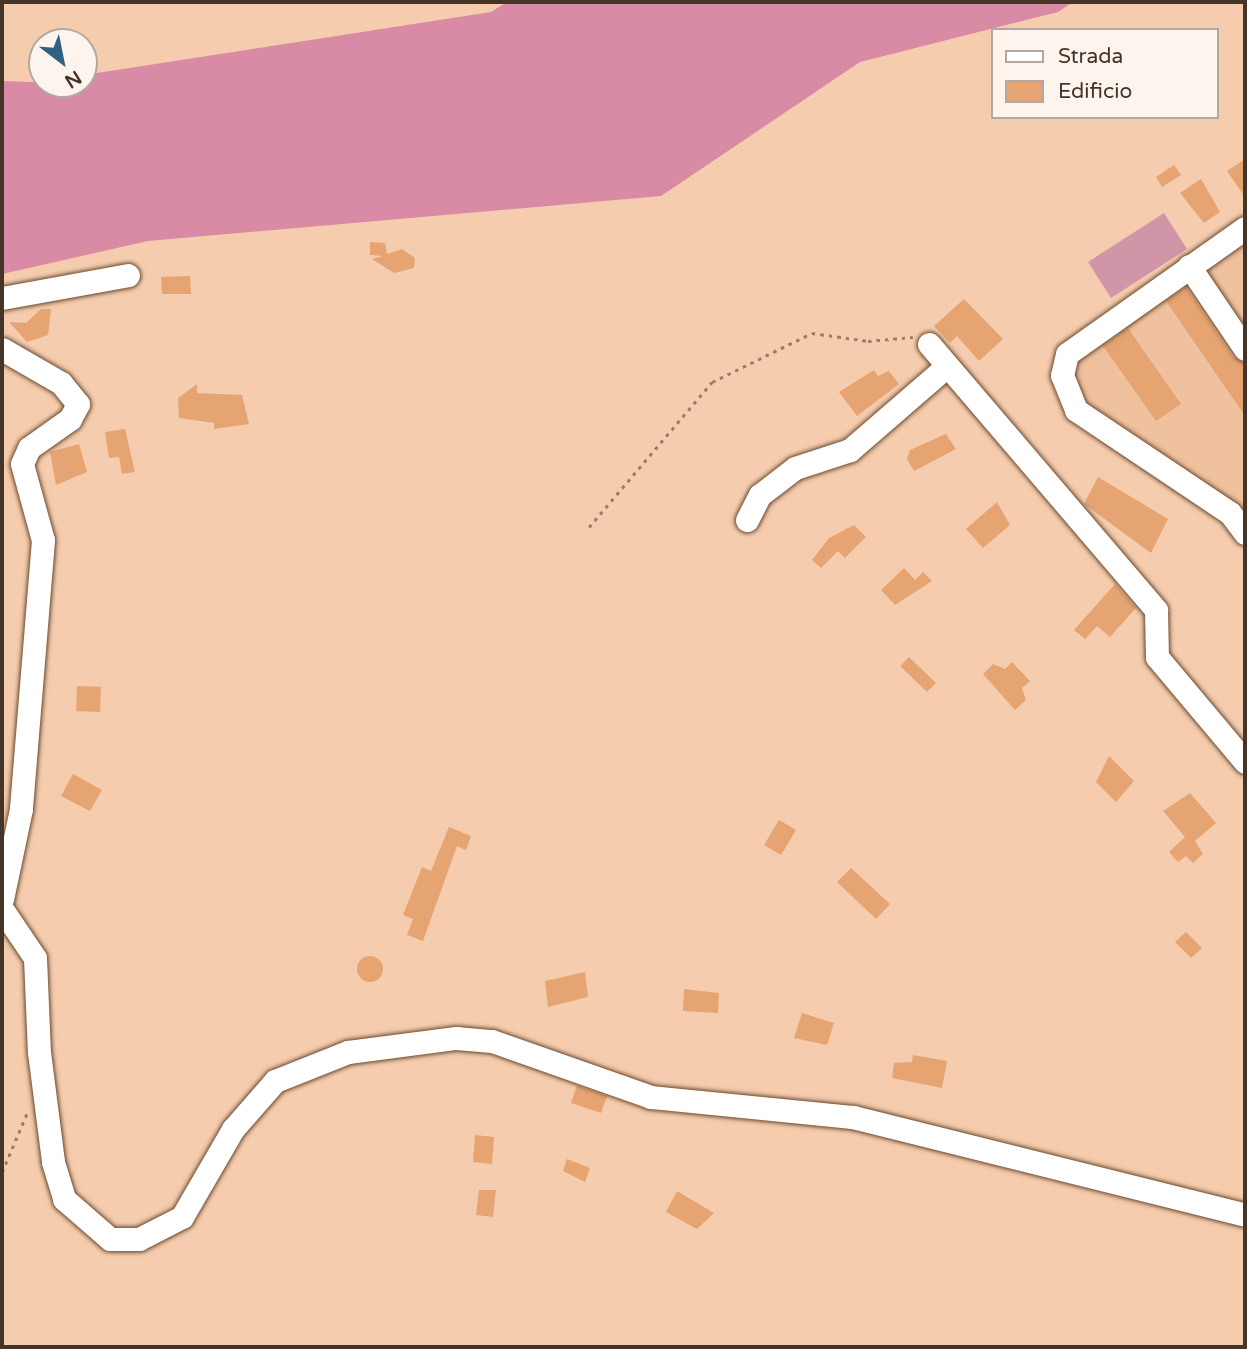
<!DOCTYPE html>
<html>
<head>
<meta charset="utf-8">
<style>
	body { margin:0 }
	#map { position:relative; width:1247px; height:1349px; overflow:hidden; background:#f5ccad; font-family:"Varela Round",sans-serif }
	div>[style] { position:absolute }
	.built>* { inset:0; background:#f0c19e }
	.green>* { inset:0; background:#d096a8 }
	.forest>* { inset:0; background:#d98aa5 }
	.building>* { inset:0; background:#e5a472 }
	.round { border-radius:50% }
	.path>* { height:2.5px; margin-top:-1.25px; transform-origin:0; background:repeating-linear-gradient(90deg,#9b7e69 0 3.5px,transparent 0 8.5px) }
	.roads { filter:drop-shadow(0 0 2px #6b492e) drop-shadow(0 0 2px #6b492e) }
	.minor>* { height:23px; margin:-11.5px; padding:0 11.5px; transform-origin:11.5px; border-radius:11.5px; background:#fff }
	span { translate:-50% -50%; white-space:nowrap; text-align:center; line-height:1.15; -webkit-text-stroke:5px #fdf4ee; paint-order:stroke }
	.frame { position:absolute; inset:0; border:4px solid #453529; pointer-events:none }
	.legend { position:absolute; left:991px; top:28px; width:228px; height:91px; box-sizing:border-box; background:#fdf4ee; border:2px solid #b3a89f; margin:0; padding:9px 12px; list-style:none; font-size:21px; color:#453529 }
	.legend li { display:flex; align-items:center; gap:14px; height:35px }
	.legend b { width:35px; border:2px solid #b3a89f }
	.north { position:absolute; left:28px; top:28px; width:70px; height:70px; box-sizing:border-box; background:#fdf4ee; border:2px solid #b3a89f; border-radius:50%; rotate:148deg; font-size:19px; font-weight:700; line-height:28px; text-align:center; color:#453529 }
	.north::after { content:''; display:block; margin:auto; width:24px; height:32px; background:#316180; clip-path:polygon(50% 0,100% 100%,50% 72%,0 100%) }
</style>
</head>
<body>
<div id="map">
	<div class="built">
		<div style="clip-path:polygon(1245px 219px,1245px 518px,1061px 393px,1081px 336px)"></div>
	</div>
	<div class="green">
		<div style="clip-path:polygon(1164px 213px,1187px 249px,1111px 298px,1088px 262px)"></div>
	</div>
	<div class="forest">
		<div style="clip-path:polygon(507px 2px,1073px 2px,1058px 12px,860px 62px,661px 196px,148px 241px,2px 274px,2px 81px,84px 84px,84px 75px,491px 12px)"></div>
	</div>
	<div class="building">
		<div style="clip-path:polygon(1245px 159px,1245px 197px,1227px 171px)"></div>
		<div style="clip-path:polygon(1174px 165px,1181px 175px,1162px 187px,1156px 177px)"></div>
		<div style="clip-path:polygon(1201px 179px,1220px 212px,1204px 223px,1180px 193px)"></div>
		<div style="clip-path:polygon(370px 242px,385px 243px,387px 254px,402px 249px,415px 258px,414px 268px,394px 273px,372px 259px,383px 256px,370px 255px)"></div>
		<div style="clip-path:polygon(190px 276px,191px 294px,162px 294px,161px 277px)"></div>
		<div style="clip-path:polygon(1186px 287px,1233px 357px,1245px 363px,1245px 416px,1166px 301px)"></div>
		<div style="clip-path:polygon(964px 299px,1003px 339px,979px 361px,957px 336px,950px 343px,934px 326px)"></div>
		<div style="clip-path:polygon(41px 309px,51px 309px,48px 335px,27px 342px,9px 322px,26px 323px)"></div>
		<div style="clip-path:polygon(1128px 328px,1181px 404px,1156px 421px,1103px 346px)"></div>
		<div style="clip-path:polygon(874px 370px,878px 376px,889px 371px,899px 384px,857px 416px,839px 392px)"></div>
		<div style="clip-path:polygon(197px 384px,197px 393px,242px 395px,249px 424px,214px 429px,214px 423px,179px 418px,178px 398px)"></div>
		<div style="clip-path:polygon(125px 429px,135px 472px,122px 474px,119px 457px,109px 458px,105px 432px)"></div>
		<div style="clip-path:polygon(946px 434px,956px 449px,914px 471px,907px 459px,910px 450px)"></div>
		<div style="clip-path:polygon(79px 444px,87px 472px,56px 485px,50px 452px)"></div>
		<div style="clip-path:polygon(1098px 477px,1168px 519px,1151px 553px,1084px 504px)"></div>
		<div style="clip-path:polygon(997px 502px,1010px 525px,983px 548px,966px 529px)"></div>
		<div style="clip-path:polygon(854px 525px,866px 537px,845px 558px,838px 551px,821px 568px,812px 560px,829px 538px)"></div>
		<div style="clip-path:polygon(904px 568px,915px 580px,923px 572px,932px 581px,895px 605px,881px 590px)"></div>
		<div style="clip-path:polygon(1115px 584px,1136px 608px,1110px 637px,1097px 626px,1085px 639px,1074px 630px)"></div>
		<div style="clip-path:polygon(909px 657px,936px 683px,927px 692px,900px 666px)"></div>
		<div style="clip-path:polygon(1012px 662px,1030px 681px,1022px 688px,1026px 700px,1015px 710px,983px 674px,993px 664px,1005px 669px)"></div>
		<div style="clip-path:polygon(77px 686px,101px 687px,100px 712px,76px 711px)"></div>
		<div style="clip-path:polygon(1109px 756px,1134px 781px,1116px 802px,1096px 782px)"></div>
		<div style="clip-path:polygon(73px 774px,102px 790px,90px 811px,61px 796px)"></div>
		<div style="clip-path:polygon(1190px 793px,1216px 823px,1195px 841px,1203px 854px,1193px 863px,1186px 856px,1178px 862px,1169px 852px,1185px 837px,1163px 811px)"></div>
		<div style="clip-path:polygon(779px 820px,796px 830px,781px 855px,764px 845px)"></div>
		<div style="clip-path:polygon(449px 827px,471px 836px,466px 850px,457px 846px,423px 941px,407px 935px,413px 919px,403px 915px,422px 867px,431px 871px)"></div>
		<div style="clip-path:polygon(851px 868px,890px 904px,876px 919px,837px 882px)"></div>
		<div style="clip-path:polygon(1186px 932px,1202px 948px,1191px 958px,1175px 942px)"></div>
		<div class="round" style="left:357px;top:956px;width:26px;height:26px"></div>
		<div style="clip-path:polygon(585px 972px,588px 997px,548px 1007px,545px 981px)"></div>
		<div style="clip-path:polygon(684px 989px,719px 993px,718px 1013px,683px 1011px)"></div>
		<div style="clip-path:polygon(802px 1013px,834px 1023px,827px 1045px,794px 1038px)"></div>
		<div style="clip-path:polygon(913px 1055px,947px 1061px,942px 1088px,892px 1078px,894px 1063px,912px 1062px)"></div>
		<div style="clip-path:polygon(577px 1086px,607px 1096px,601px 1113px,571px 1103px)"></div>
		<div style="clip-path:polygon(475px 1135px,494px 1137px,492px 1164px,473px 1162px)"></div>
		<div style="clip-path:polygon(567px 1159px,590px 1168px,585px 1182px,563px 1171px)"></div>
		<div style="clip-path:polygon(479px 1190px,496px 1190px,493px 1217px,476px 1215px)"></div>
		<div style="clip-path:polygon(677px 1191px,714px 1213px,697px 1229px,666px 1212px)"></div>
	</div>
	<div class="path">
		<div style="left:589px;top:527px;width:190px;rotate:-49.7deg"></div>
		<div style="left:712px;top:382px;width:111px;rotate:-26.1deg"></div>
		<div style="left:812px;top:333px;width:57px;rotate:8.1deg"></div>
		<div style="left:868px;top:341px;width:45px;rotate:-5.1deg"></div>
		<div style="left:2px;top:1172px;width:64px;rotate:-67deg"></div>
	</div>
	<div class="roads">
		<div class="minor">
			<div style="left:1245px;top:228px;width:218px;rotate:144.7deg"></div>
			<div style="left:1067px;top:354px;width:22px;rotate:103deg"></div>
			<div style="left:1062px;top:375px;width:38px;rotate:68deg"></div>
			<div style="left:1076px;top:410px;width:185px;rotate:33.8deg"></div>
			<div style="left:1230px;top:513px;width:25px;rotate:53deg"></div>
			<div style="left:1189px;top:266px;width:100px;rotate:56deg"></div>
			<div style="left:2px;top:298px;width:128px;rotate:-10.3deg"></div>
			<div style="left:929px;top:344px;width:350px;rotate:49.5deg"></div>
			<div style="left:1156px;top:610px;width:47px;rotate:88.8deg"></div>
			<div style="left:1157px;top:657px;width:137px;rotate:50deg"></div>
			<div style="left:2px;top:349px;width:68px;rotate:30deg"></div>
			<div style="left:61px;top:383px;width:27px;rotate:51deg"></div>
			<div style="left:78px;top:404px;width:17px;rotate:118deg"></div>
			<div style="left:70px;top:419px;width:50px;rotate:144.7deg"></div>
			<div style="left:29px;top:448px;width:17px;rotate:114deg"></div>
			<div style="left:22px;top:464px;width:79px;rotate:74.6deg"></div>
			<div style="left:43px;top:540px;width:270px;rotate:94.7deg"></div>
			<div style="left:21px;top:809px;width:92px;rotate:101.9deg"></div>
			<div style="left:747px;top:520px;width:28px;rotate:-63deg"></div>
			<div style="left:760px;top:495px;width:44px;rotate:-37.6deg"></div>
			<div style="left:795px;top:468px;width:58px;rotate:-18.1deg"></div>
			<div style="left:850px;top:450px;width:128px;rotate:-40.9deg"></div>
			<div style="left:2px;top:909px;width:59px;rotate:56deg"></div>
			<div style="left:35px;top:958px;width:94px;rotate:87.6deg"></div>
			<div style="left:39px;top:1052px;width:111px;rotate:82.7deg"></div>
			<div style="left:53px;top:1162px;width:39px;rotate:73deg"></div>
			<div style="left:64px;top:1199px;width:61px;rotate:41deg"></div>
			<div style="left:110px;top:1239px;width:29px"></div>
			<div style="left:139px;top:1239px;width:48px;rotate:-27.1deg"></div>
			<div style="left:182px;top:1217px;width:102px;rotate:-59.9deg"></div>
			<div style="left:233px;top:1129px;width:64px;rotate:-48.8deg"></div>
			<div style="left:275px;top:1081px;width:79px;rotate:-21.7deg"></div>
			<div style="left:348px;top:1052px;width:109px;rotate:-7.4deg"></div>
			<div style="left:456px;top:1038px;width:36px;rotate:5deg"></div>
			<div style="left:492px;top:1041px;width:169px;rotate:19.4deg"></div>
			<div style="left:651px;top:1097px;width:203px;rotate:5.7deg"></div>
			<div style="left:853px;top:1117px;width:404px;rotate:14deg"></div>
		</div>
	</div>
	<div class="frame"></div>
	<ul class="legend">
	<li><b style="height:9px;background:#fff"></b>Strada</li>
	<li><b style="height:19px;background:#e5a472"></b>Edificio</li>
	</ul>
	<div class="north">N</div>
</div>
</body>
</html>
